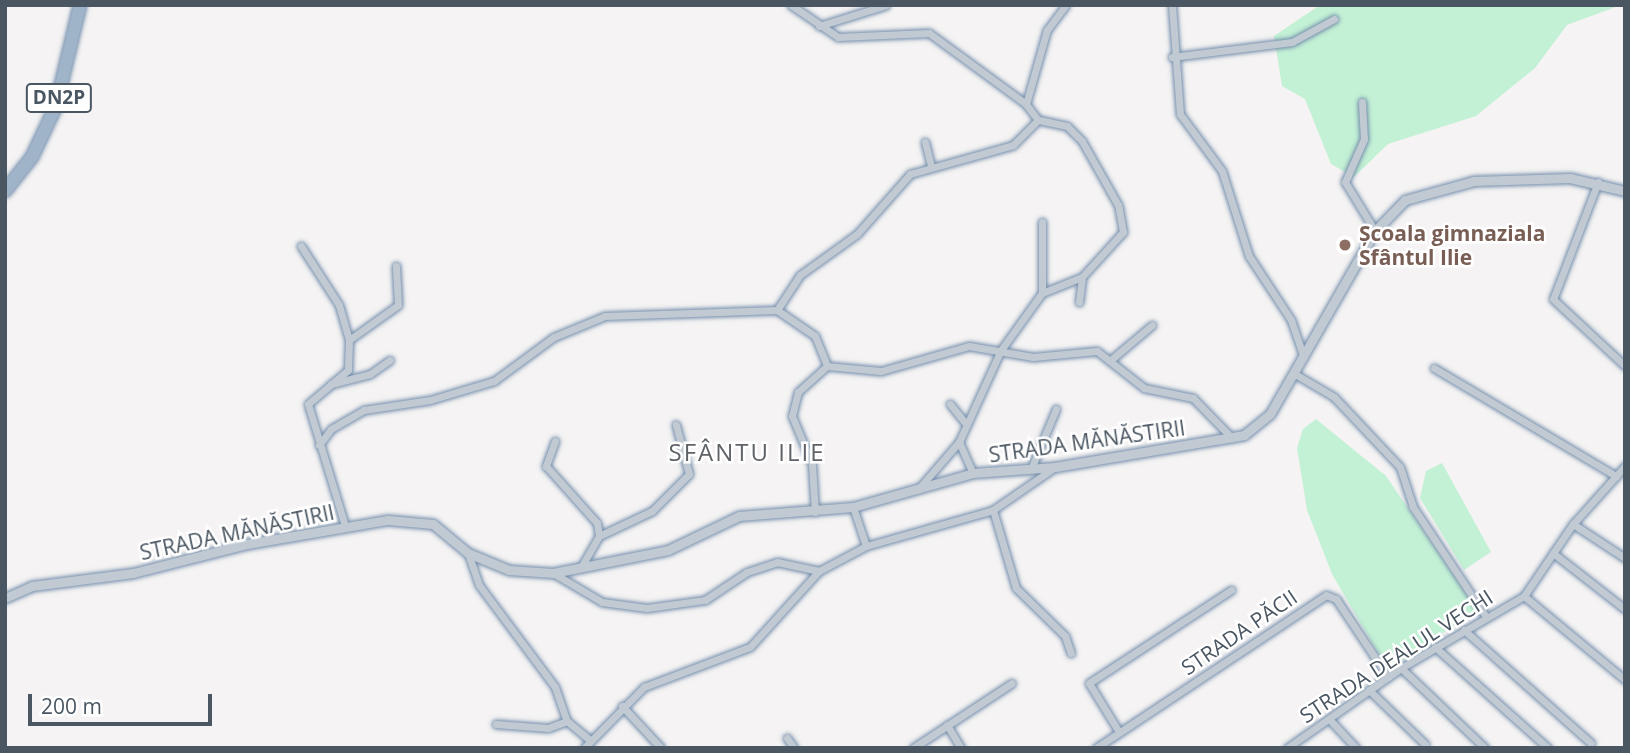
<!DOCTYPE html>
<html>
<head>
<meta charset="utf-8">
<style>
	body { margin:0 }
	#map { position:relative; width:1630px; height:753px; overflow:hidden; background:#f5f3f3; font-family:"Open Sans",sans-serif }
	div>[style] { position:absolute }
	.green>* { inset:0; background:#c3f1d5 }
	.roads { filter:drop-shadow(0 0 2px #7690ad) drop-shadow(0 0 2px #7690ad) }
	.minor>* { height:7px; margin:-3.5px; padding:0 3.5px; transform-origin:3.5px; border-radius:3.5px; background:#c1cad2 }
	.tertiary>* { height:9px; margin:-4.5px; padding:0 4.5px; transform-origin:4.5px; border-radius:4.5px; background:#c1cad2 }
	.trunk>* { height:12px; margin:-6px; padding:0 6px; transform-origin:6px; border-radius:6px; background:#9fb4c9 }
	.dots>* { width:19px; height:19px; translate:-50% -50%; box-sizing:border-box; border:4px solid #fff; border-radius:50% }
	span { translate:-50% -50%; white-space:nowrap; text-align:center; line-height:1.15; -webkit-text-stroke:5px #fff; paint-order:stroke }
	.shield-label span { padding:2px 5px; background:#fff; border:2px solid; border-radius:5px; -webkit-text-stroke-width:0 }
	.shield-label { font-size:19px; color:#4a5661; font-weight:700 }
	.education-label { font-size:21px; color:#785e54; font-weight:700 }
	.left { translate:0 -50%; text-align:left }
	.street-label { font-size:21px; color:#4a5661 }
	.quarter-label { font-size:24px; color:#5f6368; letter-spacing:2px }
	.frame { position:absolute; inset:0; border:7px solid #4a5661; pointer-events:none }
	.scale { position:absolute; left:28px; top:694px; width:184px; height:32px; box-sizing:border-box; border:4px solid #4a5661; border-top:0; padding-left:9px; font-size:21px; line-height:24px; white-space:nowrap; color:#4a5661; -webkit-text-stroke:5px #fff; paint-order:stroke }
</style>
</head>
<body>
<div id="map">
	<div class="green">
		<div style="clip-path:polygon(1320px 5px,1621px 5px,1567px 25px,1535px 68px,1476px 116px,1388px 144px,1354px 177px,1331px 164px,1305px 99px,1282px 86px,1274px 36px)"></div>
		<div style="clip-path:polygon(1316px 419px,1386px 476px,1477px 610px,1388px 670px,1332px 574px,1307px 510px,1297px 448px,1303px 429px)"></div>
		<div style="clip-path:polygon(1442px 463px,1491px 552px,1464px 570px,1420px 498px,1426px 471px)"></div>
	</div>
	<div class="roads">
		<div class="minor">
			<div style="left:791px;top:5px;width:57px;rotate:34.2deg"></div>
			<div style="left:838px;top:37px;width:91px;rotate:-2.5deg"></div>
			<div style="left:929px;top:33px;width:120px;rotate:36.2deg"></div>
			<div style="left:1172px;top:5px;width:109px;rotate:85.8deg"></div>
			<div style="left:1180px;top:114px;width:71px;rotate:53.6deg"></div>
			<div style="left:1222px;top:171px;width:89px;rotate:72.4deg"></div>
			<div style="left:1249px;top:256px;width:77px;rotate:56.7deg"></div>
			<div style="left:1291px;top:320px;width:39px;rotate:71deg"></div>
			<div style="left:819px;top:26px;width:70px;rotate:-17.4deg"></div>
			<div style="left:1172px;top:57px;width:121px;rotate:-7.1deg"></div>
			<div style="left:1292px;top:42px;width:48px;rotate:-28.7deg"></div>
			<div style="left:1362px;top:102px;width:37px;rotate:87deg"></div>
			<div style="left:1364px;top:139px;width:47px;rotate:113.8deg"></div>
			<div style="left:1345px;top:182px;width:57px;rotate:58.5deg"></div>
			<div style="left:1038px;top:120px;width:20px;rotate:-127deg"></div>
			<div style="left:1026px;top:104px;width:77px;rotate:-74.2deg"></div>
			<div style="left:1047px;top:30px;width:31px;rotate:-53deg"></div>
			<div style="left:925px;top:142px;width:25px;rotate:76deg"></div>
			<div style="left:1598px;top:182px;width:125px;rotate:111deg"></div>
			<div style="left:1553px;top:299px;width:98px;rotate:42.9deg"></div>
			<div style="left:301px;top:246px;width:70px;rotate:57.2deg"></div>
			<div style="left:339px;top:305px;width:36px;rotate:74deg"></div>
			<div style="left:349px;top:340px;width:30px;rotate:92deg"></div>
			<div style="left:348px;top:370px;width:52px;rotate:139.6deg"></div>
			<div style="left:308px;top:404px;width:127px;rotate:73.1deg"></div>
			<div style="left:1042px;top:293px;width:71px;rotate:-90deg"></div>
			<div style="left:1079px;top:302px;width:25px;rotate:-83deg"></div>
			<div style="left:777px;top:310px;width:42px;rotate:-56.7deg"></div>
			<div style="left:800px;top:275px;width:70px;rotate:-35.7deg"></div>
			<div style="left:857px;top:234px;width:80px;rotate:-48.5deg"></div>
			<div style="left:910px;top:174px;width:107px;rotate:-15.7deg"></div>
			<div style="left:1013px;top:145px;width:35px;rotate:-45deg"></div>
			<div style="left:349px;top:340px;width:60px;rotate:-35.5deg"></div>
			<div style="left:398px;top:305px;width:39px;rotate:-93deg"></div>
			<div style="left:1113px;top:358px;width:51px;rotate:-40.2deg"></div>
			<div style="left:1434px;top:368px;width:212px;rotate:30.7deg"></div>
			<div style="left:1295px;top:374px;width:45px;rotate:30.5deg"></div>
			<div style="left:1334px;top:397px;width:96px;rotate:46.7deg"></div>
			<div style="left:1400px;top:467px;width:42px;rotate:72deg"></div>
			<div style="left:1413px;top:507px;width:132px;rotate:56.4deg"></div>
			<div style="left:331px;top:384px;width:40px;rotate:-14.4deg"></div>
			<div style="left:370px;top:374px;width:24px;rotate:-35deg"></div>
			<div style="left:950px;top:404px;width:26px;rotate:51deg"></div>
			<div style="left:555px;top:441px;width:27px;rotate:110deg"></div>
			<div style="left:546px;top:466px;width:76px;rotate:48.2deg"></div>
			<div style="left:597px;top:523px;width:13px;rotate:81deg"></div>
			<div style="left:599px;top:536px;width:34px;rotate:120deg"></div>
			<div style="left:959px;top:442px;width:34px;rotate:66deg"></div>
			<div style="left:319px;top:445px;width:20px;rotate:-53deg"></div>
			<div style="left:331px;top:429px;width:38px;rotate:-30deg"></div>
			<div style="left:364px;top:410px;width:67px;rotate:-8.6deg"></div>
			<div style="left:430px;top:400px;width:67px;rotate:-16.5deg"></div>
			<div style="left:494px;top:381px;width:74px;rotate:-36.3deg"></div>
			<div style="left:554px;top:337px;width:55px;rotate:-22.4deg"></div>
			<div style="left:605px;top:316px;width:172px;rotate:-2deg"></div>
			<div style="left:777px;top:310px;width:46px;rotate:34.4deg"></div>
			<div style="left:815px;top:336px;width:32px;rotate:68deg"></div>
			<div style="left:1031px;top:469px;width:65px;rotate:-67.4deg"></div>
			<div style="left:920px;top:487px;width:60px;rotate:-49.1deg"></div>
			<div style="left:959px;top:442px;width:101px;rotate:-65.5deg"></div>
			<div style="left:1001px;top:350px;width:70px;rotate:-54.3deg"></div>
			<div style="left:1042px;top:293px;width:43px;rotate:-21.8deg"></div>
			<div style="left:1082px;top:277px;width:61px;rotate:-47.7deg"></div>
			<div style="left:1123px;top:232px;width:27px;rotate:-100deg"></div>
			<div style="left:1118px;top:205px;width:73px;rotate:-119.4deg"></div>
			<div style="left:1082px;top:141px;width:21px;rotate:-135deg"></div>
			<div style="left:1067px;top:126px;width:30px;rotate:-168deg"></div>
			<div style="left:853px;top:507px;width:41px;rotate:71.6deg"></div>
			<div style="left:993px;top:510px;width:81px;rotate:73.6deg"></div>
			<div style="left:1016px;top:588px;width:69px;rotate:44.4deg"></div>
			<div style="left:1065px;top:636px;width:18px;rotate:71deg"></div>
			<div style="left:815px;top:512px;width:48px;rotate:-93.6deg"></div>
			<div style="left:812px;top:464px;width:52px;rotate:-112.6deg"></div>
			<div style="left:792px;top:416px;width:25px;rotate:-76deg"></div>
			<div style="left:798px;top:392px;width:39px;rotate:-42deg"></div>
			<div style="left:827px;top:366px;width:54px;rotate:5.3deg"></div>
			<div style="left:881px;top:371px;width:91px;rotate:-15.9deg"></div>
			<div style="left:969px;top:346px;width:65px;rotate:9.8deg"></div>
			<div style="left:1033px;top:357px;width:64px;rotate:-5.4deg"></div>
			<div style="left:1097px;top:351px;width:60px;rotate:38.2deg"></div>
			<div style="left:1144px;top:388px;width:50px;rotate:11.5deg"></div>
			<div style="left:1193px;top:398px;width:56px;rotate:45.7deg"></div>
			<div style="left:1573px;top:524px;width:62px;rotate:33.2deg"></div>
			<div style="left:599px;top:536px;width:59px;rotate:-25.3deg"></div>
			<div style="left:652px;top:511px;width:52px;rotate:-45deg"></div>
			<div style="left:689px;top:474px;width:51px;rotate:-104.9deg"></div>
			<div style="left:468px;top:553px;width:34px;rotate:71deg"></div>
			<div style="left:479px;top:585px;width:127px;rotate:53.3deg"></div>
			<div style="left:555px;top:687px;width:36px;rotate:71deg"></div>
			<div style="left:1553px;top:553px;width:91px;rotate:37.9deg"></div>
			<div style="left:553px;top:573px;width:57px;rotate:30.6deg"></div>
			<div style="left:602px;top:602px;width:45px;rotate:7.6deg"></div>
			<div style="left:647px;top:608px;width:59px;rotate:-7.9deg"></div>
			<div style="left:705px;top:600px;width:50px;rotate:-33.7deg"></div>
			<div style="left:747px;top:572px;width:32px;rotate:-18deg"></div>
			<div style="left:777px;top:562px;width:43px;rotate:12.1deg"></div>
			<div style="left:1524px;top:596px;width:87px;rotate:-55.8deg"></div>
			<div style="left:1573px;top:524px;width:78px;rotate:-48.1deg"></div>
			<div style="left:1524px;top:596px;width:131px;rotate:39.7deg"></div>
			<div style="left:1464px;top:630px;width:170px;rotate:41.7deg"></div>
			<div style="left:1435px;top:647px;width:152px;rotate:41.8deg"></div>
			<div style="left:1401px;top:668px;width:116px;rotate:43.6deg"></div>
			<div style="left:1369px;top:690px;width:78px;rotate:44deg"></div>
			<div style="left:622px;top:706px;width:57px;rotate:47.1deg"></div>
			<div style="left:1329px;top:719px;width:40px;rotate:47deg"></div>
			<div style="left:567px;top:721px;width:30px;rotate:40deg"></div>
			<div style="left:496px;top:724px;width:52px;rotate:4.4deg"></div>
			<div style="left:548px;top:728px;width:20px;rotate:-20deg"></div>
			<div style="left:947px;top:725px;width:27px;rotate:59deg"></div>
			<div style="left:1119px;top:732px;width:57px;rotate:-121.5deg"></div>
			<div style="left:1089px;top:683px;width:170px;rotate:-33.2deg"></div>
			<div style="left:787px;top:738px;width:12px;rotate:55deg"></div>
			<div style="left:584px;top:748px;width:86px;rotate:-45.5deg"></div>
			<div style="left:644px;top:687px;width:113px;rotate:-20.7deg"></div>
			<div style="left:750px;top:647px;width:103px;rotate:-47.8deg"></div>
			<div style="left:819px;top:571px;width:53px;rotate:-28deg"></div>
			<div style="left:866px;top:546px;width:132px;rotate:-15.8deg"></div>
			<div style="left:993px;top:510px;width:75px;rotate:-34.7deg"></div>
			<div style="left:913px;top:748px;width:118px;rotate:-33.3deg"></div>
			<div style="left:1096px;top:748px;width:276px;rotate:-33.6deg"></div>
			<div style="left:1326px;top:595px;width:11px;rotate:22deg"></div>
			<div style="left:1336px;top:599px;width:94px;rotate:56.3deg"></div>
			<div style="left:1287px;top:748px;width:139px;rotate:-35.1deg"></div>
			<div style="left:1401px;top:668px;width:143px;rotate:-30.3deg"></div>
		</div>
		<div class="tertiary">
			<div style="left:5px;top:598px;width:30px;rotate:-24deg"></div>
			<div style="left:32px;top:586px;width:102px;rotate:-7.3deg"></div>
			<div style="left:133px;top:573px;width:118px;rotate:-14.3deg"></div>
			<div style="left:247px;top:544px;width:143px;rotate:-9.7deg"></div>
			<div style="left:388px;top:520px;width:45px;rotate:5.1deg"></div>
			<div style="left:433px;top:524px;width:45px;rotate:39.6deg"></div>
			<div style="left:468px;top:553px;width:44px;rotate:22.5deg"></div>
			<div style="left:509px;top:570px;width:44px;rotate:3.9deg"></div>
			<div style="left:553px;top:573px;width:117px;rotate:-11.3deg"></div>
			<div style="left:668px;top:550px;width:79px;rotate:-25.6deg"></div>
			<div style="left:739px;top:516px;width:114px;rotate:-4.5deg"></div>
			<div style="left:853px;top:507px;width:125px;rotate:-15.8deg"></div>
			<div style="left:973px;top:473px;width:82px;rotate:-4.2deg"></div>
			<div style="left:1055px;top:467px;width:192px;rotate:-9.6deg"></div>
			<div style="left:1244px;top:435px;width:33px;rotate:-39deg"></div>
			<div style="left:1270px;top:414px;width:211px;rotate:-60.2deg"></div>
			<div style="left:1375px;top:231px;width:43px;rotate:-45.9deg"></div>
			<div style="left:1405px;top:200px;width:72px;rotate:-15.4deg"></div>
			<div style="left:1474px;top:181px;width:96px;rotate:-1.8deg"></div>
			<div style="left:1570px;top:178px;width:57px;rotate:13.3deg"></div>
		</div>
		<div class="trunk">
			<div style="left:5px;top:191px;width:43px;rotate:-51.5deg"></div>
			<div style="left:32px;top:157px;width:56px;rotate:-64.8deg"></div>
			<div style="left:56px;top:106px;width:104px;rotate:-76.6deg"></div>
		</div>
	</div>
	<div class="dots">
		<div style="left:1345px;top:245px;background:#8d6e63"></div>
	</div>
	<div class="shield-label">
		<span style="left:59px;top:98px">DN2P</span>
	</div>
	<div class="education-label">
		<span class="left" style="left:1359px;top:245px">Școala gimnaziala<br>Sfântul Ilie</span>
	</div>
	<div class="street-label">
		<span style="left:1087px;top:441px;rotate:-8deg">STRADA MĂNĂSTIRII</span>
		<span style="left:237px;top:532px;rotate:-12deg">STRADA MĂNĂSTIRII</span>
		<span style="left:1239px;top:632px;rotate:-34deg">STRADA PĂCII</span>
		<span style="left:1396px;top:656px;rotate:-33deg">STRADA DEALUL VECHI</span>
	</div>
	<div class="quarter-label">
		<span style="left:747px;top:452px">SFÂNTU ILIE</span>
	</div>
	<div class="frame"></div>
	<div class="scale">200 m</div>
</div>
</body>
</html>
